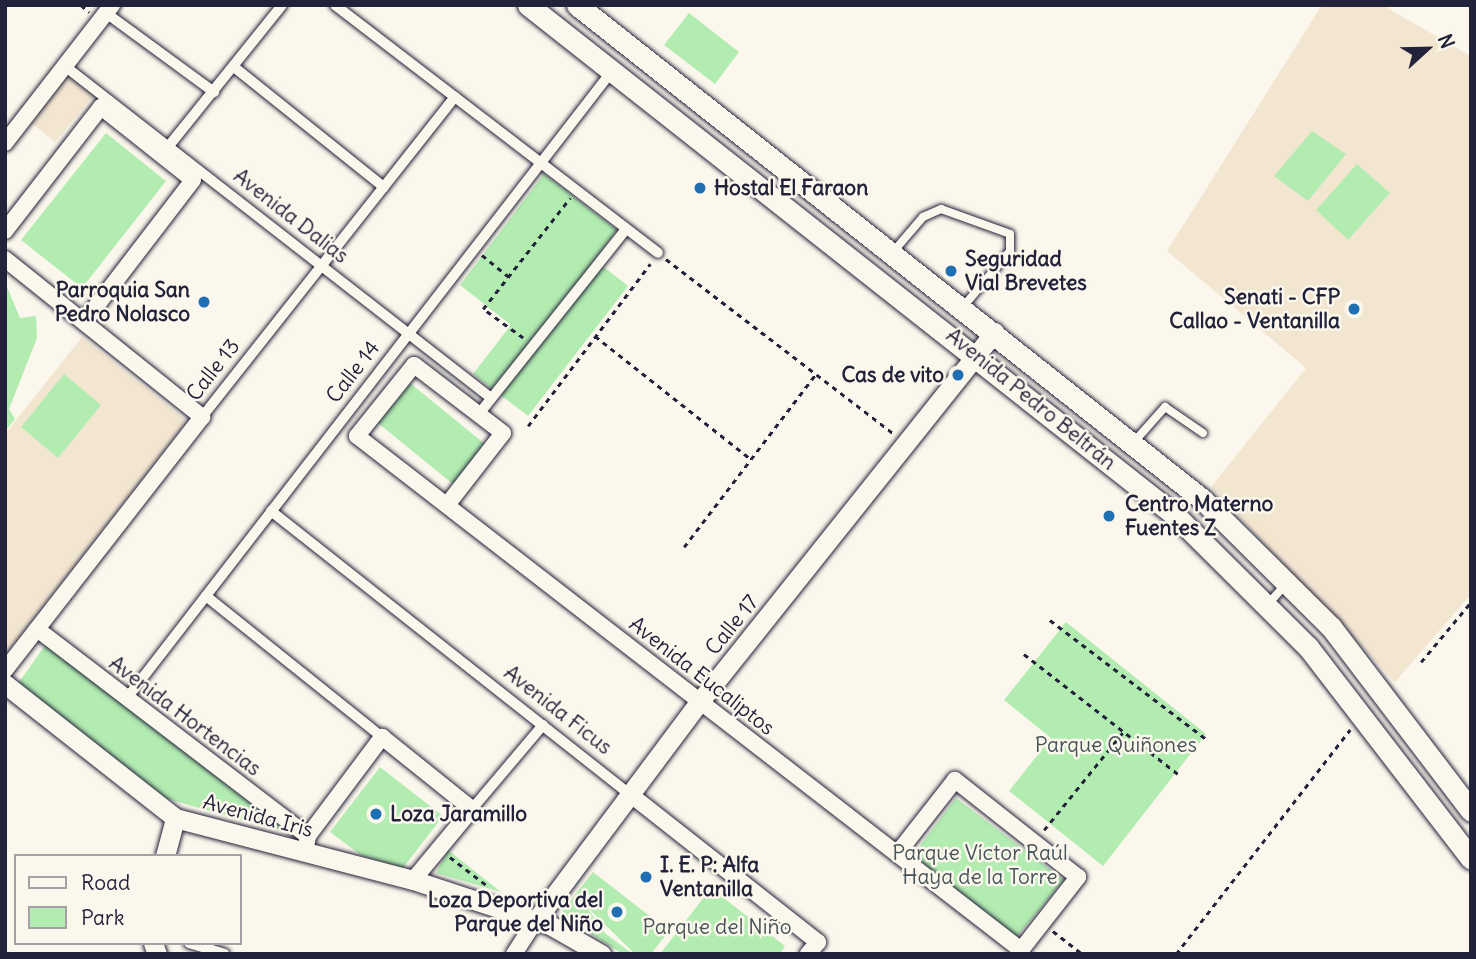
<!DOCTYPE html>
<html>
<head>
<meta charset="utf-8">
<style>
	body { margin:0 }
	#map { position:relative; width:1476px; height:959px; overflow:hidden; background:#fbf7ec; font-family:Delius,sans-serif }
	div>[style] { position:absolute }
	.built>* { inset:0; background:#f3e6d1 }
	.green>* { inset:0; background:#b2ecb1 }
	.path>* { height:2.5px; margin-top:-1.25px; transform-origin:0; background:repeating-linear-gradient(90deg,#22223b 0 5px,transparent 0 10px) }
	.roads { filter:drop-shadow(0 0 2px #22223b) drop-shadow(0 0 2px #22223b) }
	.service>* { height:8px; margin:-4px; padding:0 4px; transform-origin:4px; border-radius:4px; background:#fbf7ec }
	.pedestrian>* { height:10px; margin:-5px; padding:0 5px; transform-origin:5px; border-radius:5px; background:#fbf7ec }
	.minor>* { height:16px; margin:-8px; padding:0 8px; transform-origin:8px; border-radius:8px; background:#fbf7ec }
	.tertiary>* { height:19px; margin:-9.5px; padding:0 9.5px; transform-origin:9.5px; border-radius:9.5px; background:#fbf7ec }
	.secondary>* { height:21px; margin:-10.5px; padding:0 10.5px; transform-origin:10.5px; border-radius:10.5px; background:#fbf7ec }
	.dots>* { width:19px; height:19px; translate:-50% -50%; box-sizing:border-box; border:4px solid #fbf7ec; border-radius:50% }
	span { translate:-50% -50%; white-space:nowrap; text-align:center; line-height:1.15; -webkit-text-stroke:5px #fbf7ec; paint-order:stroke }
	.poi-label { font-size:21px; color:#22223b; font-weight:700 }
	.left { translate:0 -50%; text-align:left }
	.right { translate:-100% -50%; text-align:right }
	.street-label { font-size:21px; color:#22223b }
	.park-label { font-size:21px; color:#465458 }
	.frame { position:absolute; inset:0; border:7px solid #22223b; pointer-events:none }
	.legend { position:absolute; left:14px; top:854px; width:228px; height:91px; box-sizing:border-box; background:#fbf7ec; border:2px solid #a4a2a5; margin:0; padding:9px 12px; list-style:none; font-size:21px; color:#22223b }
	.legend li { display:flex; align-items:center; gap:14px; height:35px }
	.legend b { width:35px; border:2px solid #a4a2a5 }
	.north { position:absolute; left:1392px; top:14px; width:70px; height:70px; -webkit-text-stroke:5px #fbf7ec; paint-order:stroke; rotate:68deg; font-size:19px; font-weight:700; line-height:28px; text-align:center; color:#22223b }
	.north::after { content:''; display:block; margin:auto; width:24px; height:32px; background:#22223b; clip-path:polygon(50% 0,100% 100%,50% 72%,0 100%) }
</style>
</head>
<body>
<div id="map">
	<div class="built">
		<div style="clip-path:polygon(1322px 5px,1382px 5px,1471px 56px,1471px 594px,1395px 682px,1211px 487px,1306px 368px,1167px 251px)"></div>
		<div style="clip-path:polygon(66px 67px,97px 91px,55px 142px,25px 118px)"></div>
		<div style="clip-path:polygon(82px 337px,187px 421px,6px 654px,5px 434px)"></div>
	</div>
	<div class="green">
		<div style="clip-path:polygon(689px 13px,739px 52px,715px 84px,664px 45px)"></div>
		<div style="clip-path:polygon(1312px 131px,1346px 154px,1308px 201px,1274px 176px)"></div>
		<div style="clip-path:polygon(106px 133px,166px 181px,82px 288px,21px 240px)"></div>
		<div style="clip-path:polygon(1357px 164px,1390px 193px,1348px 240px,1316px 210px)"></div>
		<div style="clip-path:polygon(544px 174px,617px 230px,595px 260px,628px 286px,528px 416px,473px 374px,511px 325px,460px 285px)"></div>
		<div style="clip-path:polygon(5px 282px,20px 318px,36px 316px,37px 338px,9px 409px,15px 419px,5px 431px)"></div>
		<div style="clip-path:polygon(64px 374px,101px 405px,58px 458px,21px 427px)"></div>
		<div style="clip-path:polygon(410px 383px,486px 445px,454px 485px,378px 423px)"></div>
		<div style="clip-path:polygon(1066px 622px,1206px 734px,1103px 866px,1009px 791px,1051px 738px,1004px 700px)"></div>
		<div style="clip-path:polygon(46px 644px,287px 832px,167px 799px,17px 685px)"></div>
		<div style="clip-path:polygon(380px 767px,443px 816px,403px 868px,362px 856px,330px 832px)"></div>
		<div style="clip-path:polygon(956px 798px,1064px 880px,1014px 940px,909px 860px)"></div>
		<div style="clip-path:polygon(448px 850px,501px 892px,436px 873px)"></div>
		<div style="clip-path:polygon(593px 872px,669px 931px,651px 954px,635px 954px,586px 906px,606px 934px,633px 954px,621px 953px,560px 914px)"></div>
		<div style="clip-path:polygon(711px 888px,785px 946px,780px 954px,660px 954px)"></div>
	</div>
	<div class="path">
		<div style="left:81px;top:5px;width:11px;rotate:41deg"></div>
		<div style="left:482px;top:255px;width:35px;rotate:39deg"></div>
		<div style="left:666px;top:259px;width:287px;rotate:37.5deg"></div>
		<div style="left:595px;top:336px;width:199px;rotate:38.3deg"></div>
		<div style="left:523px;top:338px;width:49px;rotate:-144.1deg"></div>
		<div style="left:483px;top:309px;width:141px;rotate:-51.9deg"></div>
		<div style="left:528px;top:426px;width:203px;rotate:-53deg"></div>
		<div style="left:684px;top:547px;width:218px;rotate:-52.7deg"></div>
		<div style="left:1050px;top:620px;width:196px;rotate:37.3deg"></div>
		<div style="left:1024px;top:654px;width:195px;rotate:37.9deg"></div>
		<div style="left:1421px;top:662px;width:78px;rotate:-50.2deg"></div>
		<div style="left:1044px;top:830px;width:127px;rotate:-51.1deg"></div>
		<div style="left:450px;top:857px;width:49px;rotate:37.6deg"></div>
		<div style="left:1053px;top:931px;width:37px;rotate:38deg"></div>
		<div style="left:1176px;top:954px;width:284px;rotate:-52.2deg"></div>
	</div>
	<div class="roads">
		<div class="service">
			<div style="left:893px;top:252px;width:46px;rotate:-49.4deg"></div>
			<div style="left:923px;top:217px;width:20px;rotate:-24deg"></div>
			<div style="left:941px;top:209px;width:73px;rotate:19.9deg"></div>
			<div style="left:1010px;top:234px;width:17px;rotate:90deg"></div>
			<div style="left:1010px;top:251px;width:73px;rotate:130deg"></div>
			<div style="left:1134px;top:442px;width:47px;rotate:-48.5deg"></div>
			<div style="left:1165px;top:407px;width:46px;rotate:34.4deg"></div>
			<div style="left:1268px;top:604px;width:28px;rotate:-48deg"></div>
		</div>
		<div class="pedestrian">
			<div style="left:335px;top:5px;width:407px;rotate:37.5deg"></div>
			<div style="left:106px;top:13px;width:134px;rotate:36.2deg"></div>
			<div style="left:66px;top:67px;width:539px;rotate:37.91deg"></div>
			<div style="left:234px;top:67px;width:192px;rotate:38.7deg"></div>
			<div style="left:168px;top:147px;width:182px;rotate:-51.2deg"></div>
			<div style="left:479px;top:414px;width:236px;rotate:-51.5deg"></div>
			<div style="left:202px;top:417px;width:408px;rotate:-51.7deg"></div>
			<div style="left:271px;top:511px;width:459px;rotate:38.3deg"></div>
			<div style="left:206px;top:596px;width:226px;rotate:38.7deg"></div>
			<div style="left:127px;top:698px;width:793px;rotate:-52.28deg"></div>
			<div style="left:472px;top:809px;width:110px;rotate:-49.8deg"></div>
			<div style="left:189px;top:943px;width:37px;rotate:17deg"></div>
		</div>
		<div class="minor">
			<div style="left:5px;top:143px;width:175px;rotate:-52.2deg"></div>
			<div style="left:5px;top:231px;width:157px;rotate:-52.3deg"></div>
			<div style="left:101px;top:107px;width:117px;rotate:38.4deg"></div>
			<div style="left:193px;top:180px;width:179px;rotate:127.5deg"></div>
			<div style="left:5px;top:259px;width:253px;rotate:38.7deg"></div>
			<div style="left:202px;top:417px;width:321px;rotate:127.9deg"></div>
			<div style="left:447px;top:505px;width:91px;rotate:-52.1deg"></div>
			<div style="left:503px;top:433px;width:112px;rotate:-142.6deg"></div>
			<div style="left:414px;top:365px;width:91px;rotate:128.8deg"></div>
			<div style="left:357px;top:436px;width:840px;rotate:37.74deg"></div>
			<div style="left:1021px;top:950px;width:93px;rotate:-52deg"></div>
			<div style="left:1078px;top:877px;width:157px;rotate:-141.7deg"></div>
			<div style="left:955px;top:780px;width:94px;rotate:128.1deg"></div>
			<div style="left:37px;top:629px;width:341px;rotate:37.4deg"></div>
			<div style="left:631px;top:795px;width:238px;rotate:38.2deg"></div>
			<div style="left:818px;top:942px;width:16px;rotate:130deg"></div>
			<div style="left:305px;top:852px;width:16px;rotate:-79deg"></div>
			<div style="left:308px;top:836px;width:124px;rotate:-53.2deg"></div>
			<div style="left:382px;top:737px;width:115px;rotate:38.7deg"></div>
			<div style="left:472px;top:809px;width:92px;rotate:129.7deg"></div>
			<div style="left:514px;top:954px;width:40px;rotate:-57.1deg"></div>
		</div>
		<div class="tertiary">
			<div style="left:5px;top:684px;width:216px;rotate:38.2deg"></div>
			<div style="left:175px;top:818px;width:246px;rotate:14.6deg"></div>
			<div style="left:413px;top:880px;width:144px;rotate:18.2deg"></div>
			<div style="left:550px;top:925px;width:59px;rotate:29.6deg"></div>
			<div style="left:165px;top:856px;width:39px;rotate:-75deg"></div>
			<div style="left:536px;top:920px;width:274px;rotate:-53.2deg"></div>
			<div style="left:700px;top:701px;width:472px;rotate:-51.4deg"></div>
			<div style="left:153px;top:943px;width:12px;rotate:70deg"></div>
		</div>
		<div class="secondary">
			<div style="left:528px;top:5px;width:825px;rotate:38.26deg"></div>
			<div style="left:1176px;top:516px;width:186px;rotate:44.8deg"></div>
			<div style="left:1308px;top:647px;width:267px;rotate:52.4deg"></div>
			<div style="left:577px;top:5px;width:798px;rotate:38.33deg"></div>
			<div style="left:1203px;top:500px;width:180px;rotate:44.8deg"></div>
			<div style="left:1331px;top:627px;width:231px;rotate:52.7deg"></div>
		</div>
	</div>
	<div class="dots">
		<div style="left:700px;top:188px;background:#1f6fb2"></div>
		<div style="left:951px;top:271px;background:#1f6fb2"></div>
		<div style="left:204px;top:302px;background:#1f6fb2"></div>
		<div style="left:1354px;top:309px;background:#1f6fb2"></div>
		<div style="left:958px;top:375px;background:#1f6fb2"></div>
		<div style="left:1109px;top:516px;background:#1f6fb2"></div>
		<div style="left:376px;top:814px;background:#1f6fb2"></div>
		<div style="left:646px;top:877px;background:#1f6fb2"></div>
		<div style="left:617px;top:912px;background:#1f6fb2"></div>
	</div>
	<div class="poi-label">
		<span class="left" style="left:714px;top:188px">Hostal El Faraon</span>
		<span class="left" style="left:965px;top:271px">Seguridad<br>Vial Brevetes</span>
		<span class="right" style="left:190px;top:302px">Parroquia San<br>Pedro Nolasco</span>
		<span class="right" style="left:1340px;top:309px">Senati - CFP<br>Callao - Ventanilla</span>
		<span class="right" style="left:944px;top:375px">Cas de vito</span>
		<span class="left" style="left:1125px;top:516px">Centro Materno<br>Fuentes Z</span>
		<span class="left" style="left:390px;top:814px">Loza Jaramillo</span>
		<span class="left" style="left:660px;top:877px">I. E. P: Alfa<br>Ventanilla</span>
		<span class="right" style="left:603px;top:912px">Loza Deportiva del<br>Parque del Niño</span>
	</div>
	<div class="street-label">
		<span style="left:291px;top:216px;rotate:38deg">Avenida Dalias</span>
		<span style="left:213px;top:370px;rotate:-52deg">Calle 13</span>
		<span style="left:353px;top:372px;rotate:-52deg">Calle 14</span>
		<span style="left:1031px;top:399px;rotate:39deg">Avenida Pedro Beltrán</span>
		<span style="left:732px;top:625px;rotate:-51deg">Calle 17</span>
		<span style="left:702px;top:676px;rotate:38deg">Avenida Eucaliptos</span>
		<span style="left:558px;top:710px;rotate:38deg">Avenida Ficus</span>
		<span style="left:185px;top:716px;rotate:37deg">Avenida Hortencias</span>
		<span style="left:258px;top:816px;rotate:15deg">Avenida Iris</span>
	</div>
	<div class="park-label">
		<span style="left:1116px;top:745px">Parque Quiñones</span>
		<span style="left:980px;top:865px">Parque Víctor Raúl<br>Haya de la Torre</span>
		<span style="left:717px;top:927px">Parque del Niño</span>
	</div>
	<div class="frame"></div>
	<ul class="legend">
	<li><b style="height:9px;background:#fbf7ec"></b>Road</li>
	<li><b style="height:19px;background:#b2ecb1"></b>Park</li>
	</ul>
	<div class="north">N</div>
</div>
</body>
</html>
